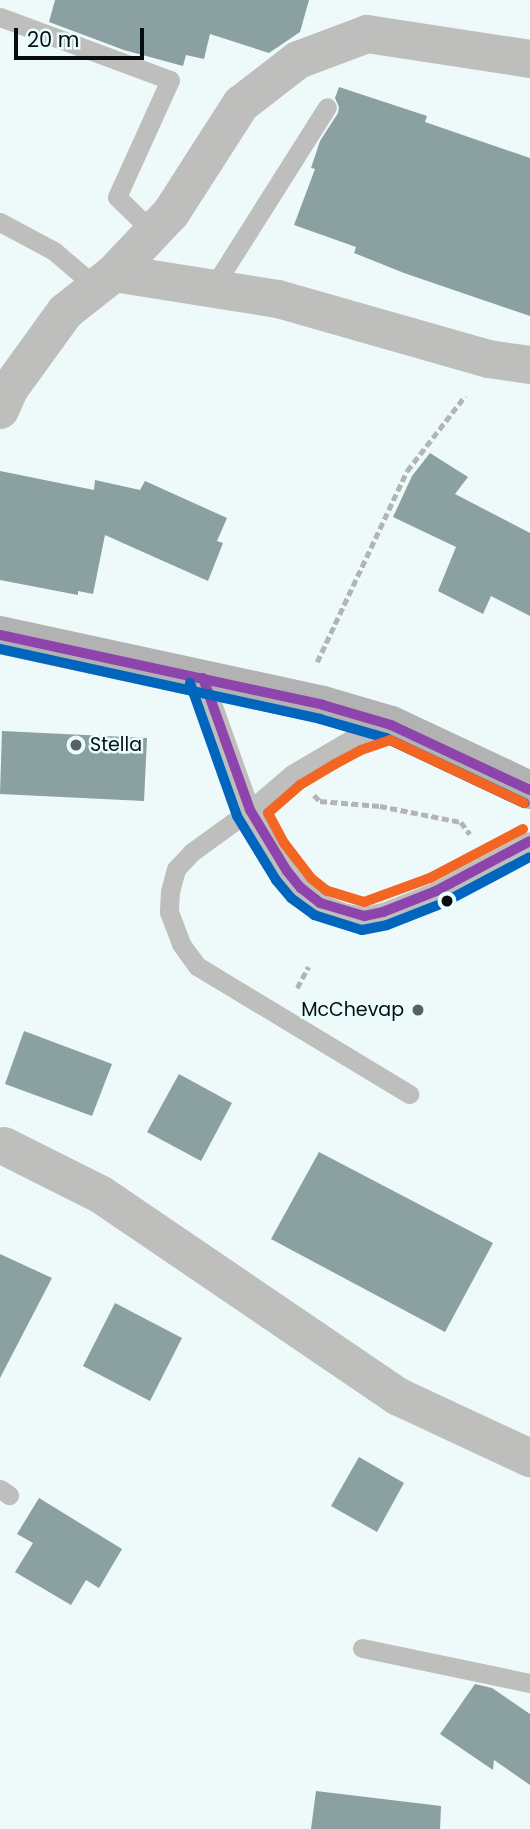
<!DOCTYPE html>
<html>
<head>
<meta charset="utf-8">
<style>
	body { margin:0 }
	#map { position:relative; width:530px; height:1829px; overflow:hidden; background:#eef9fa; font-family:Poppins,sans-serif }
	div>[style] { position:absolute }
	.building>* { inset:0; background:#8aa0a1 }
	.path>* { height:4.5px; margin-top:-2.25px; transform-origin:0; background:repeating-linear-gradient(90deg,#b2b5b4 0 7px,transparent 0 10.5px) }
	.lane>* { height:19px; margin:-9.5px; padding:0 9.5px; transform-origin:9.5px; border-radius:9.5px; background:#bebebd }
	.street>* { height:38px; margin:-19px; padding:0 19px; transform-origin:19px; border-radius:19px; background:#bebebd }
	.secondary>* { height:38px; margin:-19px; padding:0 19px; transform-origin:19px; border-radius:19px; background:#b3b2b2 }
	.bus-1>* { height:10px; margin:-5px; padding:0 5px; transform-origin:5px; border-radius:5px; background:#8e44ad }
	.bus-2>* { height:10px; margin:-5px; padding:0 5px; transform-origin:5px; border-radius:5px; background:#0065bd }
	.bus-3>* { height:10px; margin:-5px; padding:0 5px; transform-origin:5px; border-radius:5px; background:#f26522 }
	.dots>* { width:19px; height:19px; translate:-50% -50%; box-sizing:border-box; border:4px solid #e9feff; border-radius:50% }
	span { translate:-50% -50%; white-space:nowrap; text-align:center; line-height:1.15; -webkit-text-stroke:5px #e9feff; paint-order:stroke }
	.poi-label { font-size:19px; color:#070d0e }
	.left { translate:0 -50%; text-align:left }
	.right { translate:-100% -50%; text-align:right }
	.scale { position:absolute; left:14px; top:28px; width:130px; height:32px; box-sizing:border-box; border:4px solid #070d0e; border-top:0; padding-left:9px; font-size:21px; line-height:24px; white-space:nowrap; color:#070d0e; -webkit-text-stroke:5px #e9feff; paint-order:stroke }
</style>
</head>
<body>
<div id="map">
	<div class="building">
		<div style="clip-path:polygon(55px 0,309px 0,300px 32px,269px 53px,210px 34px,204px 59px,186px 55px,183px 66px,124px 50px,49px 22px)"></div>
		<div style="clip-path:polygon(339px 87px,427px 116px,425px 122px,530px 158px,530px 316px,404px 273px,354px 253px,356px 247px,294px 225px,315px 169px,311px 168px,320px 141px,338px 113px,339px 107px,335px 98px)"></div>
		<div style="clip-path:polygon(430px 453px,468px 477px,455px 494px,530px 533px,530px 616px,491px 596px,483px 614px,438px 591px,456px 547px,393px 517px,412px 476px)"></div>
		<div style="clip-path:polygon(0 471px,94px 490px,95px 480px,140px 490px,145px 481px,227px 518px,217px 541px,223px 543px,208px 581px,105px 535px,93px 594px,78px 591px,78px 595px,0 580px)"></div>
		<div style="clip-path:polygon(2px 731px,147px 738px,144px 801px,0 794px)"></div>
		<div style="clip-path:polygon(24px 1031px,112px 1064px,92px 1116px,5px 1084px)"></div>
		<div style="clip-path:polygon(179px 1074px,232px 1103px,201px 1161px,147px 1132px)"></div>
		<div style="clip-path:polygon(319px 1152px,493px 1243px,445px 1332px,271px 1239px)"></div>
		<div style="clip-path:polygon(0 1254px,52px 1278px,0 1378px)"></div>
		<div style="clip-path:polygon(115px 1303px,182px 1338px,150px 1401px,83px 1366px)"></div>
		<div style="clip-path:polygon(359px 1457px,404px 1483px,377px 1532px,331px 1506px)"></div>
		<div style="clip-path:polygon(39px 1498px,122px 1549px,99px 1588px,86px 1580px,71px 1605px,15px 1572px,33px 1543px,17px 1534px)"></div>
		<div style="clip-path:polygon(475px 1684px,492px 1688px,530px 1714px,530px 1785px,494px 1760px,493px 1770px,440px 1734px)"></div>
		<div style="clip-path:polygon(316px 1791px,441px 1806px,440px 1829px,311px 1829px)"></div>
	</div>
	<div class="path">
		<div style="left:317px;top:662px;width:211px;rotate:-64.8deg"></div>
		<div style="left:407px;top:471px;width:95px;rotate:-52.3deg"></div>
		<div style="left:314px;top:795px;width:8px;rotate:45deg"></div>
		<div style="left:320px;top:801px;width:60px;rotate:4.8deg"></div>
		<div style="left:380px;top:806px;width:83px;rotate:11.2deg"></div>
		<div style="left:461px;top:822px;width:15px;rotate:53deg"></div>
		<div style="left:297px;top:988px;width:24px;rotate:-62deg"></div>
	</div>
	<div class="lane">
		<div style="left:0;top:17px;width:181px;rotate:20.3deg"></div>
		<div style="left:170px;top:80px;width:128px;rotate:114.4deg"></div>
		<div style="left:117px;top:197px;width:50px;rotate:44.2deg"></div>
		<div style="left:0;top:222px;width:61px;rotate:28.2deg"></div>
		<div style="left:54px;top:251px;width:55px;rotate:40.6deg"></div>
		<div style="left:212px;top:289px;width:215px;rotate:-57.7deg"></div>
		<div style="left:203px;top:678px;width:140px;rotate:70.4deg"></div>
		<div style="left:250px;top:810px;width:71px;rotate:58.8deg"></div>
		<div style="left:287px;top:871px;width:22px;rotate:51deg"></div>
		<div style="left:301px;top:888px;width:24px;rotate:38deg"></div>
		<div style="left:320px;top:903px;width:28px;rotate:21deg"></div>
		<div style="left:346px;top:913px;width:18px;rotate:9deg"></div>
		<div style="left:364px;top:916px;width:19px;rotate:-12deg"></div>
		<div style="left:383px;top:912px;width:57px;rotate:-21.6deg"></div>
		<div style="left:436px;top:891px;width:106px;rotate:-28deg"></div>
		<div style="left:382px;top:728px;width:28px;rotate:162deg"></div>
		<div style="left:355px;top:737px;width:73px;rotate:149.6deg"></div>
		<div style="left:292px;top:774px;width:55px;rotate:139.4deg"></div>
		<div style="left:250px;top:810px;width:72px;rotate:144.1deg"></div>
		<div style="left:192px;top:852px;width:23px;rotate:133deg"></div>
		<div style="left:176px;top:869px;width:23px;rotate:105deg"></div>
		<div style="left:170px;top:891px;width:21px;rotate:93deg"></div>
		<div style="left:169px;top:912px;width:34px;rotate:69deg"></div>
		<div style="left:181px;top:944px;width:27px;rotate:54deg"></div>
		<div style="left:197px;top:966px;width:248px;rotate:31.1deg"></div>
		<div style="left:0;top:1489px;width:11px;rotate:34deg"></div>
		<div style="left:362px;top:1648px;width:172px;rotate:11.8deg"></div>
	</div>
	<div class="street">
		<div style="left:114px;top:273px;width:166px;rotate:9deg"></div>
		<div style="left:278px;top:299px;width:218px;rotate:15.9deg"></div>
		<div style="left:488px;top:359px;width:42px;rotate:8.1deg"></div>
		<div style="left:0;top:410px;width:24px;rotate:-66deg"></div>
		<div style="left:10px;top:388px;width:94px;rotate:-54.1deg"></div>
		<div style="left:65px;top:312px;width:63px;rotate:-38.5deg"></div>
		<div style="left:114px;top:273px;width:83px;rotate:-46.5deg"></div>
		<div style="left:171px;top:213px;width:130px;rotate:-57.3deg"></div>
		<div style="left:241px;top:104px;width:72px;rotate:-37.7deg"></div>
		<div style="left:298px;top:60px;width:74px;rotate:-20.6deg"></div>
		<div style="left:367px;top:34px;width:165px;rotate:8.7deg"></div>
		<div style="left:4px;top:1146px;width:107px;rotate:26.6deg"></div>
		<div style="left:100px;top:1194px;width:361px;rotate:34.2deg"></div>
		<div style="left:399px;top:1397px;width:145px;rotate:25deg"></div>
	</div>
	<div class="secondary">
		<div style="left:0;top:635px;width:330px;rotate:12.2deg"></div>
		<div style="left:323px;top:705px;width:71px;rotate:16.4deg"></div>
		<div style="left:391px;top:725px;width:153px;rotate:25.1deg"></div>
	</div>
	<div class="bus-1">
		<div style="left:0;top:635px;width:330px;rotate:12.2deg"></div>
		<div style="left:323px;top:705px;width:71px;rotate:16.4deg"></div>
		<div style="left:391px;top:725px;width:153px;rotate:25.1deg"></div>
		<div style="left:203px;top:678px;width:140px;rotate:70.4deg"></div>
		<div style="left:250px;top:810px;width:71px;rotate:58.8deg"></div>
		<div style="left:287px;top:871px;width:22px;rotate:51deg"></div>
		<div style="left:301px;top:888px;width:24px;rotate:38deg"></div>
		<div style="left:320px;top:903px;width:46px;rotate:16.5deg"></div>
		<div style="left:364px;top:916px;width:19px;rotate:-12deg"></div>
		<div style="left:383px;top:912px;width:57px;rotate:-21.6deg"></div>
		<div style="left:436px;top:891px;width:106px;rotate:-28deg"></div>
	</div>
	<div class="bus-2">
		<div style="left:0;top:649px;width:328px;rotate:12.3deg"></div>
		<div style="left:320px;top:719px;width:69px;rotate:16.1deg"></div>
		<div style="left:386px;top:738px;width:153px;rotate:25.2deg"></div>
		<div style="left:190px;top:683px;width:141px;rotate:70.5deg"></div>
		<div style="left:237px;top:816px;width:75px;rotate:58.6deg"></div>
		<div style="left:276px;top:880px;width:23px;rotate:50deg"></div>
		<div style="left:291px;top:898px;width:29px;rotate:36deg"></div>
		<div style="left:314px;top:915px;width:50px;rotate:17.4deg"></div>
		<div style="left:362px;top:930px;width:25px;rotate:-11deg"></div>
		<div style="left:387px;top:925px;width:60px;rotate:-21.4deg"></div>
		<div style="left:443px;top:903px;width:98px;rotate:-27.9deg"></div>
	</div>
	<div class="bus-3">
		<div style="left:523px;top:829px;width:105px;rotate:152.2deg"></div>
		<div style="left:430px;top:878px;width:70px;rotate:160deg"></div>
		<div style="left:364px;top:902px;width:39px;rotate:-163deg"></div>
		<div style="left:327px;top:891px;width:21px;rotate:-141deg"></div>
		<div style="left:311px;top:878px;width:44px;rotate:-127.6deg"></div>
		<div style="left:284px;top:843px;width:34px;rotate:-118deg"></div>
		<div style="left:268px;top:813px;width:43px;rotate:-41.2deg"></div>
		<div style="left:300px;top:785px;width:41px;rotate:-31deg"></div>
		<div style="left:335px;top:764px;width:30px;rotate:-28deg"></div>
		<div style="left:361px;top:750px;width:31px;rotate:-19deg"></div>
		<div style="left:390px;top:740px;width:148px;rotate:25.2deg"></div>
	</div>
	<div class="dots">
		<div style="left:76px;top:745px;background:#586061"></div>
		<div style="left:447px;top:901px;background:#070d0e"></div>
		<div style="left:418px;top:1010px;background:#586061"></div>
	</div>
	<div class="poi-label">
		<span class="left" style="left:90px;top:745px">Stella</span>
		<span class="right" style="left:404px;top:1010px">McChevap</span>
	</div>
	<div class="scale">20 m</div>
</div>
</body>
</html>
